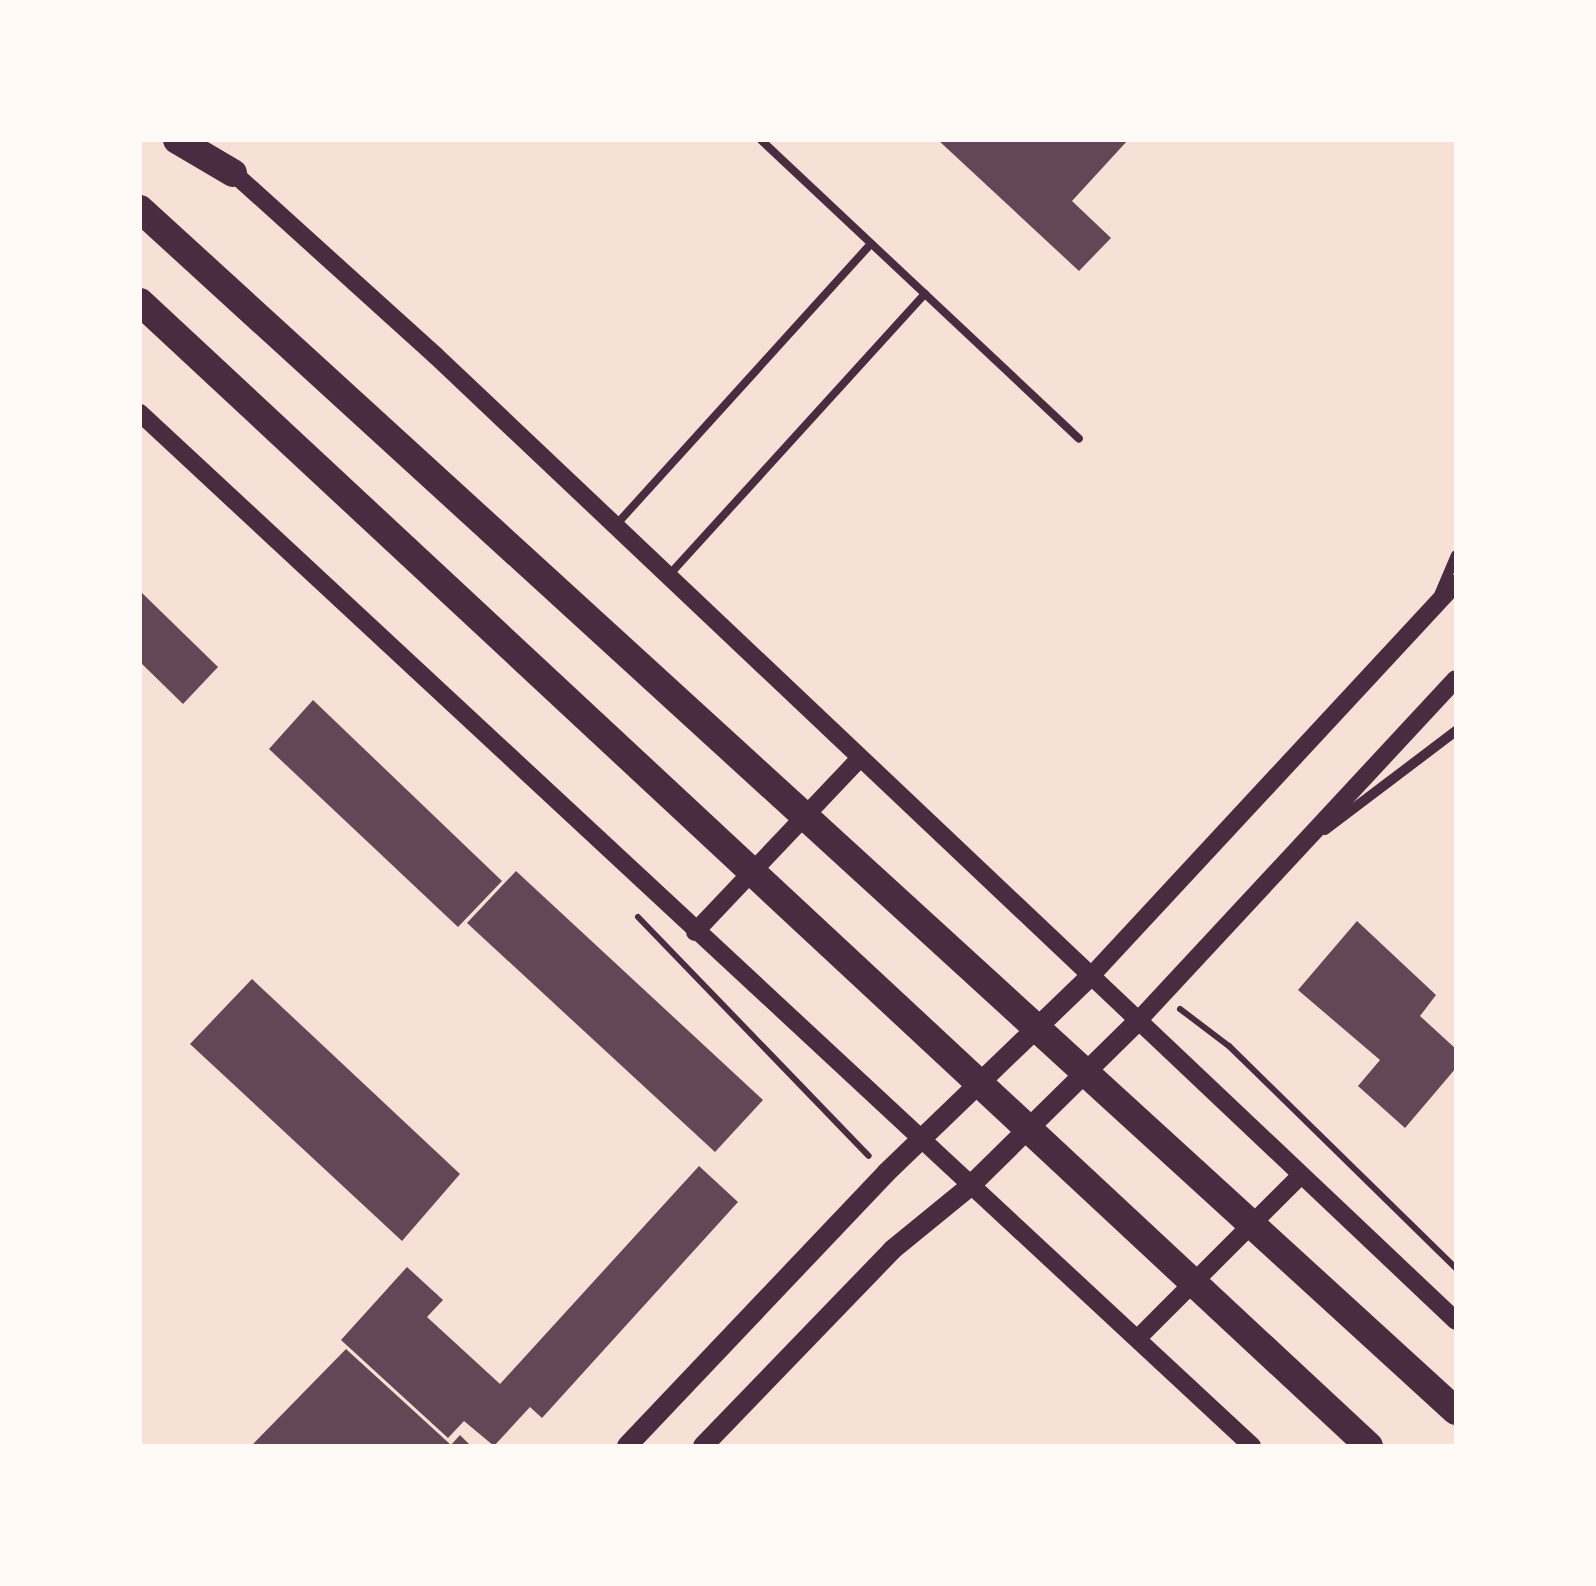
<!DOCTYPE html>
<html>
<head>
<meta charset="utf-8">
<style>
	body { margin:0 }
	#map { position:relative; width:1596px; height:1586px; overflow:hidden; background:#f7e1d7; font-family:Mulish,sans-serif }
	div>[style] { position:absolute }
	.building>* { inset:0; background:#644757 }
	.path>* { height:6px; margin:-3px; padding:0 3px; transform-origin:3px; border-radius:3px; background:#4a2c40 }
	.service>* { height:8px; margin:-4px; padding:0 4px; transform-origin:4px; border-radius:4px; background:#4a2c40 }
	.minor>* { height:10px; margin:-5px; padding:0 5px; transform-origin:5px; border-radius:5px; background:#4a2c40 }
	.tertiary>* { height:18px; margin:-9px; padding:0 9px; transform-origin:9px; border-radius:9px; background:#4a2c40 }
	.secondary>* { height:20px; margin:-10px; padding:0 10px; transform-origin:10px; border-radius:10px; background:#4a2c40 }
	.trunk>* { height:28px; margin:-14px; padding:0 14px; transform-origin:14px; border-radius:14px; background:#4a2c40 }
	span { translate:-50% -50%; white-space:nowrap; text-align:center; line-height:1.15; -webkit-text-stroke:8px #fffaf5; paint-order:stroke }
	.frame { position:absolute; inset:0; border:142px solid #fffaf5; pointer-events:none }
</style>
</head>
<body>
<div id="map">
	<div class="building">
		<div style="clip-path:polygon(938px 140px,1128px 140px,1072px 201px,1111px 238px,1079px 271px)"></div>
		<div style="clip-path:polygon(140px 591px,218px 667px,183px 704px,140px 662px)"></div>
		<div style="clip-path:polygon(313px 700px,502px 881px,458px 927px,269px 749px)"></div>
		<div style="clip-path:polygon(516px 871px,763px 1100px,715px 1152px,467px 923px)"></div>
		<div style="clip-path:polygon(1357px 921px,1436px 995px,1420px 1016px,1456px 1049px,1456px 1068px,1405px 1128px,1358px 1086px,1380px 1060px,1298px 990px)"></div>
		<div style="clip-path:polygon(252px 979px,460px 1174px,402px 1241px,190px 1044px)"></div>
		<div style="clip-path:polygon(699px 1166px,738px 1202px,542px 1418px,530px 1407px,494px 1446px,464px 1421px,448px 1438px,341px 1340px,407px 1267px,443px 1300px,427px 1317px,500px 1384px)"></div>
		<div style="clip-path:polygon(346px 1349px,451px 1445px,460px 1435px,471px 1446px,251px 1446px)"></div>
	</div>
	<div class="path">
		<div style="left:638px;top:917px;width:332px;rotate:46deg"></div>
		<div style="left:1180px;top:1009px;width:61px;rotate:37.1deg"></div>
		<div style="left:1229px;top:1046px;width:318px;rotate:44.4deg"></div>
	</div>
	<div class="service">
		<div style="left:761px;top:140px;width:436px;rotate:43.2deg"></div>
		<div style="left:615px;top:526px;width:381px;rotate:-47.8deg"></div>
		<div style="left:670px;top:574px;width:379px;rotate:-47.7deg"></div>
	</div>
	<div class="minor">
		<div style="left:1439px;top:595px;width:43px;rotate:-67deg"></div>
		<div style="left:1325px;top:830px;width:164px;rotate:-37.1deg"></div>
	</div>
	<div class="tertiary">
		<div style="left:228px;top:168px;width:280px;rotate:42.1deg"></div>
		<div style="left:436px;top:356px;width:1404px;rotate:43.41deg"></div>
		<div style="left:140px;top:413px;width:1518px;rotate:42.89deg"></div>
		<div style="left:695px;top:932px;width:236px;rotate:-46.5deg"></div>
		<div style="left:1091px;top:976px;width:536px;rotate:-47.12deg"></div>
		<div style="left:1137px;top:1022px;width:468px;rotate:-47.1deg"></div>
		<div style="left:1138px;top:1338px;width:229px;rotate:-45deg"></div>
	</div>
	<div class="secondary">
		<div style="left:627px;top:1446px;width:376px;rotate:-46.5deg"></div>
		<div style="left:886px;top:1173px;width:284px;rotate:-43.9deg"></div>
		<div style="left:703px;top:1446px;width:272px;rotate:-46deg"></div>
		<div style="left:892px;top:1250px;width:98px;rotate:-39.2deg"></div>
		<div style="left:968px;top:1188px;width:237px;rotate:-44.5deg"></div>
	</div>
	<div class="trunk">
		<div style="left:177px;top:140px;width:65px;rotate:30.5deg"></div>
		<div style="left:140px;top:209px;width:1782px;rotate:42.41deg"></div>
		<div style="left:140px;top:302px;width:1679px;rotate:42.95deg"></div>
	</div>
	<div class="frame"></div>
</div>
</body>
</html>
